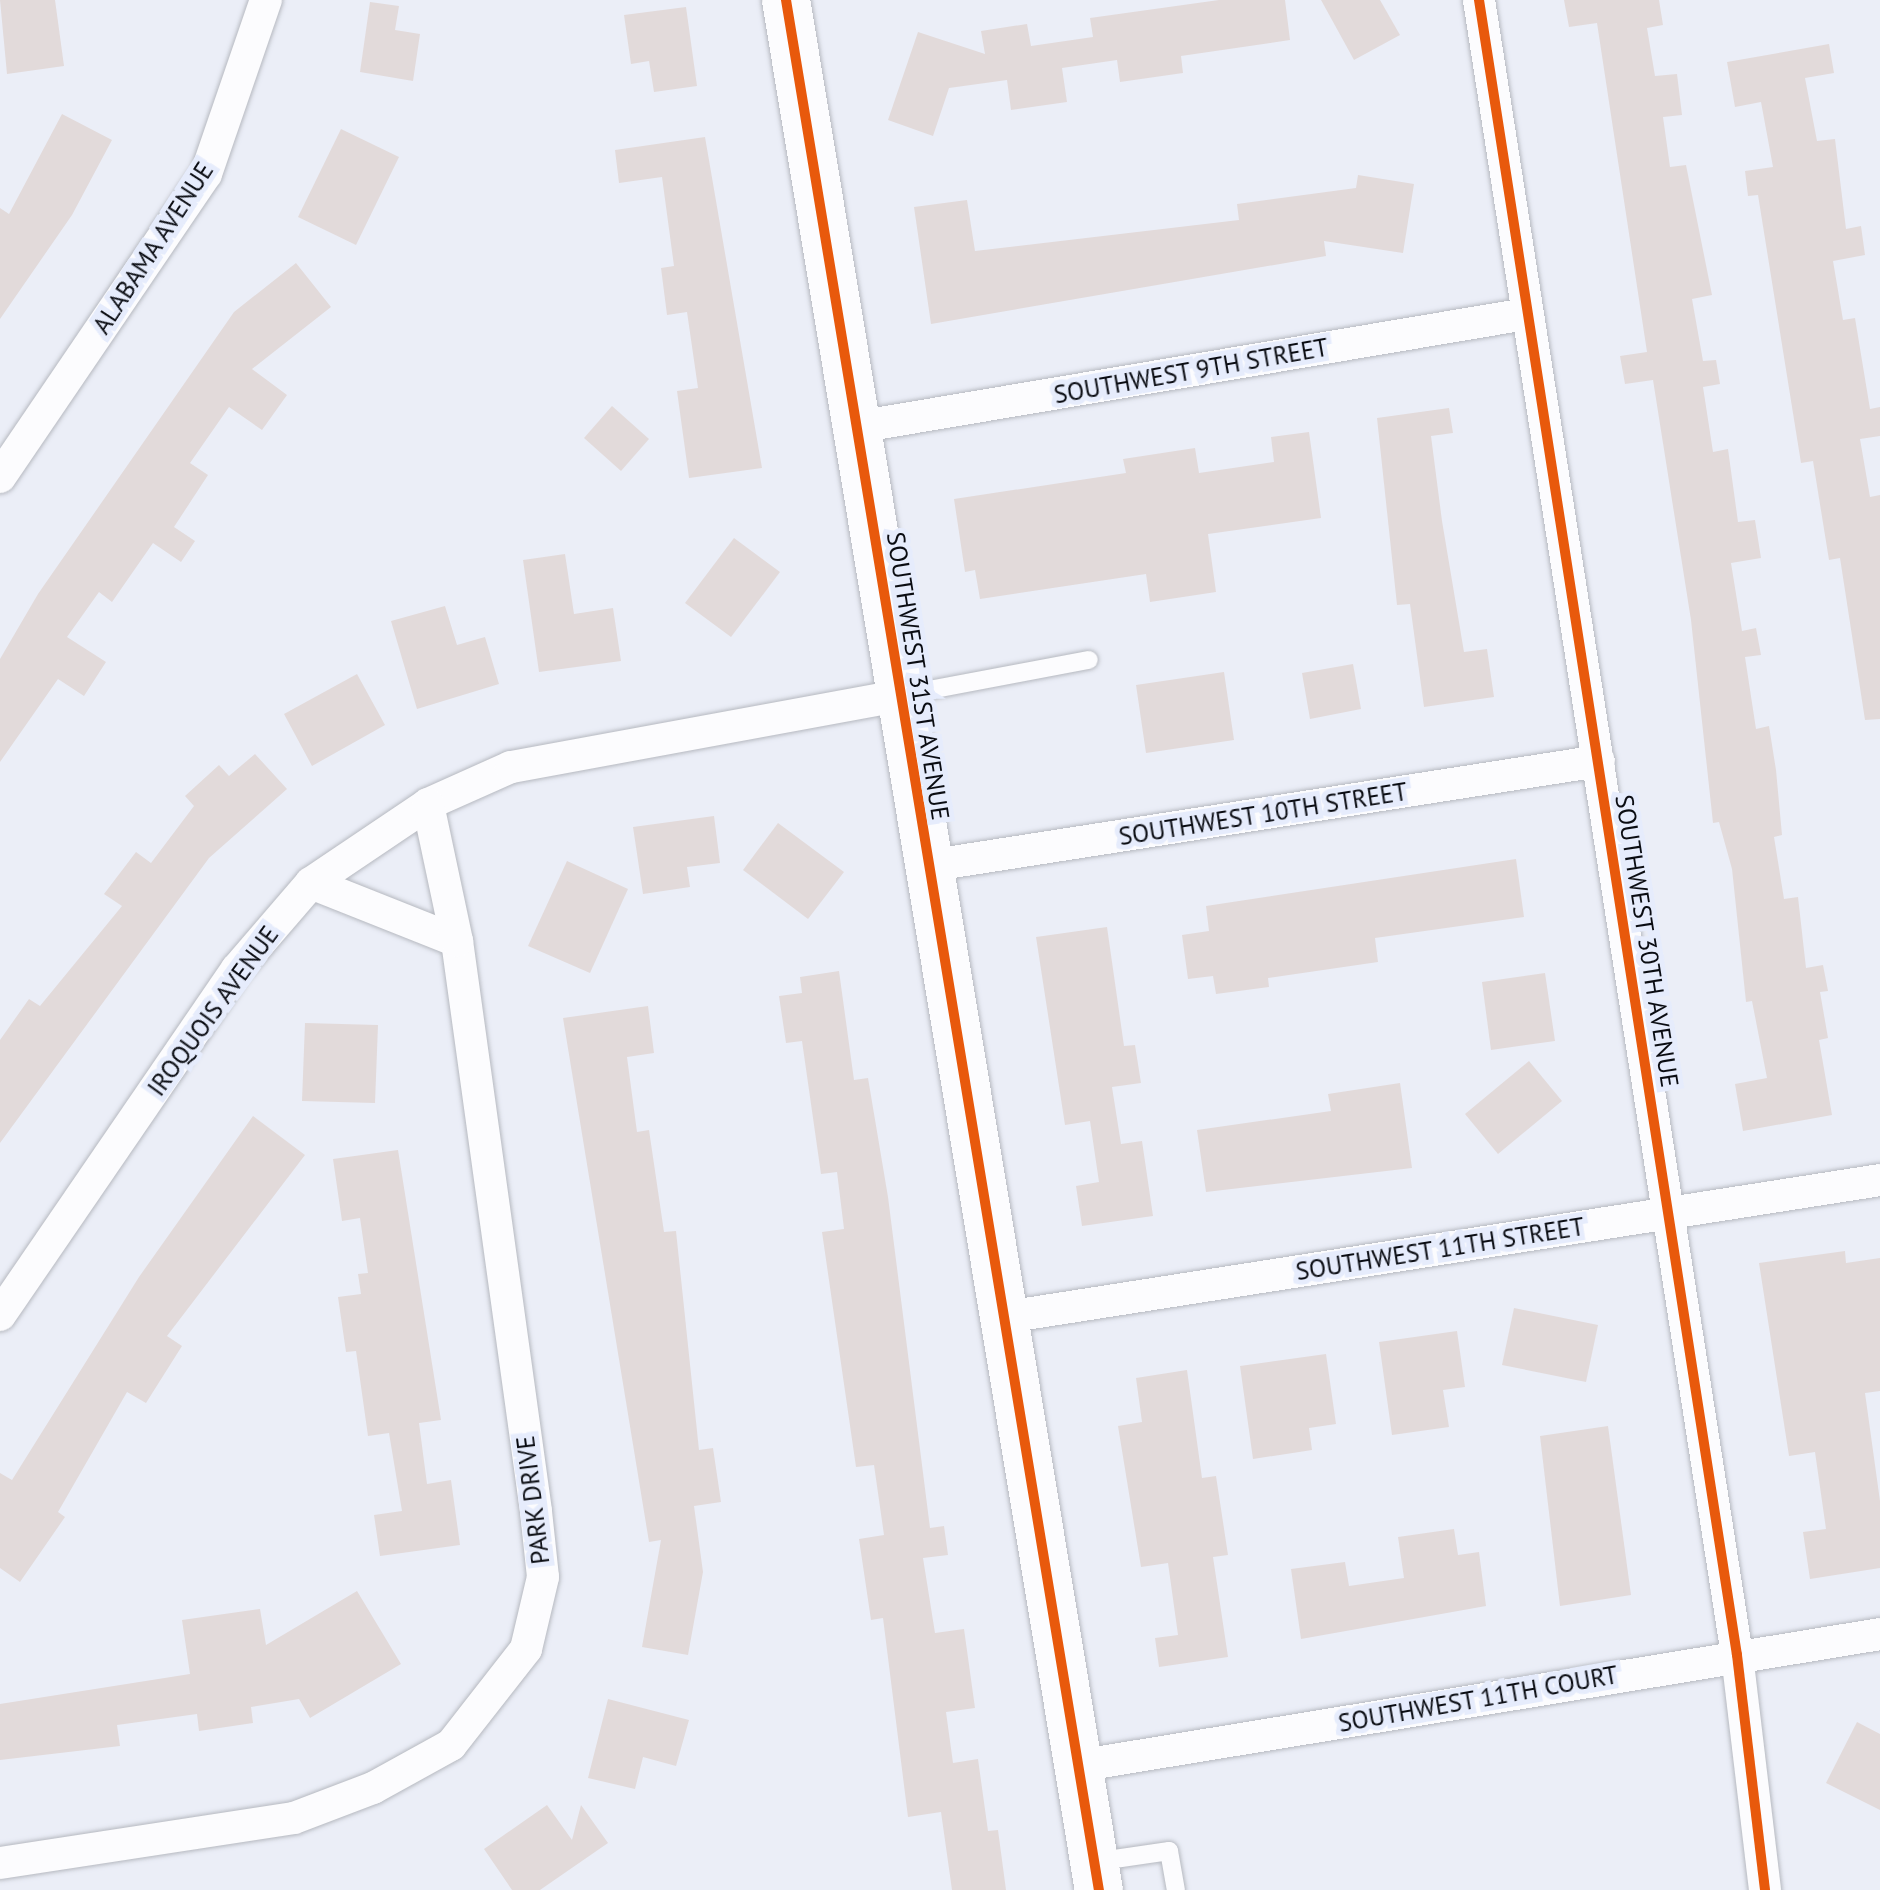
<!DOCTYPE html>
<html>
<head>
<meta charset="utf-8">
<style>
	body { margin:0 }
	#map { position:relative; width:1880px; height:1890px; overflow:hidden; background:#ebeef7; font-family:"PT Sans",sans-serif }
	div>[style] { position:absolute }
	.building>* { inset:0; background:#e2dada }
	.roads { filter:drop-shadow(0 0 2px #b6b9c0) drop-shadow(0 0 2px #b6b9c0) }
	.service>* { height:18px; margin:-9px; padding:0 9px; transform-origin:9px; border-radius:9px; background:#fcfcfe }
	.minor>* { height:32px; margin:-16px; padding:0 16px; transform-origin:16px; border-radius:16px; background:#fcfcfe }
	.secondary>* { height:48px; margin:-24px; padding:0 24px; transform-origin:24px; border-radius:24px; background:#fcfcfe }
	.cycleway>* { height:10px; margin:-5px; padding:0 5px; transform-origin:5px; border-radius:5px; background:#e8590c }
	span { translate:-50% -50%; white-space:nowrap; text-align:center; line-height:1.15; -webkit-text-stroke:10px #e6ecfc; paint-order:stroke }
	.street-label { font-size:25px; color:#0a0c12 }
</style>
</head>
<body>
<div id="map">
	<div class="building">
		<div style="clip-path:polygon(0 0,55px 0,64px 66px,7px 74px)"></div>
		<div style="clip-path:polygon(1219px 0,1285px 0,1290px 40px,1181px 56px,1183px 73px,1120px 82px,1117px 60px,1062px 68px,1067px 102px,1011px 110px,1007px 80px,949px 88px,933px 136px,888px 120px,918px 32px,985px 54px,981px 31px,1027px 24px,1031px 46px,1093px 37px,1090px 18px)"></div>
		<div style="clip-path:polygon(1321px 0,1380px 0,1400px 35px,1354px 60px)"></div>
		<div style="clip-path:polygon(1564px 0,1659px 0,1663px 25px,1647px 28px,1655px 76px,1677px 74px,1682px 115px,1663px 117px,1670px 167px,1686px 165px,1712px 295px,1692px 299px,1703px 361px,1716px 360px,1720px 384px,1703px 387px,1713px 452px,1728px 449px,1738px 522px,1755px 520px,1761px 558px,1731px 563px,1742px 631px,1756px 628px,1761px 655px,1745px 657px,1756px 729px,1769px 726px,1776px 770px,1782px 835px,1774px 837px,1784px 899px,1798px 897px,1806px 968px,1823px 965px,1828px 991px,1820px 992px,1828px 1038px,1819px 1040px,1832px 1115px,1743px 1131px,1735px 1084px,1767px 1078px,1752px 1001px,1746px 1002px,1732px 869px,1719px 822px,1713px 823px,1691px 620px,1653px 380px,1625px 384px,1620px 356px,1647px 352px,1597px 23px,1569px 27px)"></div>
		<div style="clip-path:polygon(370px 2px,399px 6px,395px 30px,420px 34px,413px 81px,360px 72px)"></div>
		<div style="clip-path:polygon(686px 7px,697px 86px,654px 92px,649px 61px,631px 64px,624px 15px)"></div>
		<div style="clip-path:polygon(1829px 44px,1834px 73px,1805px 78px,1817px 141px,1835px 139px,1846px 229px,1861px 226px,1865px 255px,1833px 261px,1843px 320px,1855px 318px,1870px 409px,1880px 407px,1880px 436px,1860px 439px,1870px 497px,1880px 495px,1880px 719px,1865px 720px,1840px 558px,1829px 560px,1813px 461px,1801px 463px,1758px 195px,1748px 196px,1745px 171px,1773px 167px,1761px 102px,1735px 107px,1727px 62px)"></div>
		<div style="clip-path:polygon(62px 114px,112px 140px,72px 215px,0 319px,0 208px,9px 214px)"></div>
		<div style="clip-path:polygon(341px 129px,399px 157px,356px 245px,298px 217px)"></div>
		<div style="clip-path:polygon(705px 137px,762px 468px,689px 478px,677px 391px,698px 388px,687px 312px,667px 315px,661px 268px,674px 266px,662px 177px,619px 183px,615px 150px)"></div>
		<div style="clip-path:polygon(1358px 175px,1414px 184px,1403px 253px,1324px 241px,1326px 256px,931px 324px,914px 207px,967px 200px,975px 251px,1239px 220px,1237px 204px,1356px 188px)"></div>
		<div style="clip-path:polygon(296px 263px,331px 307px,252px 369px,287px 395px,262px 430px,229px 407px,190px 463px,208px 475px,174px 527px,195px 541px,181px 562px,153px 543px,112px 602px,99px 592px,67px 637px,106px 662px,84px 696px,58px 679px,0 762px,0 659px,38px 594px,234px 312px)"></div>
		<div style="clip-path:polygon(612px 406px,649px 439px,621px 471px,584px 438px)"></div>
		<div style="clip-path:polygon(1449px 408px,1453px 433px,1431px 436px,1442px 521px,1464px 652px,1487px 649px,1494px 697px,1424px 707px,1410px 604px,1397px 605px,1377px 418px)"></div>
		<div style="clip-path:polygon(1309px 432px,1321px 518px,1208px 534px,1216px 592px,1150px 602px,1146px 574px,980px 599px,975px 570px,965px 572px,954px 499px,1126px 473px,1123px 459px,1195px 448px,1199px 473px,1274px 462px,1271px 437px)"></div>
		<div style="clip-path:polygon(734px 538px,780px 572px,731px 637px,685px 603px)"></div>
		<div style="clip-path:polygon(565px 554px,574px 614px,613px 608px,621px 661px,539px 672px,523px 560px)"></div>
		<div style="clip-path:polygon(445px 606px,457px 645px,485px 637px,499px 684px,417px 709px,391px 621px)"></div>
		<div style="clip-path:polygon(1353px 664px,1361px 709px,1310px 719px,1302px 673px)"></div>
		<div style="clip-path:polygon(1224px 672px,1234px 740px,1146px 753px,1136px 685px)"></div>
		<div style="clip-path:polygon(357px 674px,385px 725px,312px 766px,284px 714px)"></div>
		<div style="clip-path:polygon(255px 754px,287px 789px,209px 858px,0 1143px,0 1040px,29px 999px,40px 1006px,122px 906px,104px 894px,136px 852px,151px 863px,194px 806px,185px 796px,219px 765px,229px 776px)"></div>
		<div style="clip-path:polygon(714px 816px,720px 863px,687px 867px,690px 887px,643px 894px,633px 827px)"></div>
		<div style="clip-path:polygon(778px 823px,844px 872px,808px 919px,743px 870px)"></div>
		<div style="clip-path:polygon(1516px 859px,1524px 917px,1375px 938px,1378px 962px,1268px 978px,1269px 987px,1216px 994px,1213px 976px,1188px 979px,1182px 935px,1209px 931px,1206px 906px)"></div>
		<div style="clip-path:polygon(567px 861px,628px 889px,590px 973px,528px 946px)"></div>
		<div style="clip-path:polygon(1107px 927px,1124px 1046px,1135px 1045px,1141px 1083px,1112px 1087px,1121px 1144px,1142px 1141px,1153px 1216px,1082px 1226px,1076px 1186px,1099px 1182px,1090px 1121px,1065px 1125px,1036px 937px)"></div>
		<div style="clip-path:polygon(839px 971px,854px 1080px,868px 1078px,888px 1197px,930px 1528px,944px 1526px,948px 1555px,923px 1558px,935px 1633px,964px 1629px,975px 1708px,946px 1712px,953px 1763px,978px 1759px,988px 1831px,998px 1830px,1006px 1890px,952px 1890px,941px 1812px,908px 1817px,883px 1618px,871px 1620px,859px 1539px,884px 1535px,874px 1465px,856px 1467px,822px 1232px,844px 1229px,837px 1172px,821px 1174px,802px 1041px,786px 1043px,779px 996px,802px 993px,800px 977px)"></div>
		<div style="clip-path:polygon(1545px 973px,1555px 1041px,1491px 1050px,1482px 982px)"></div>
		<div style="clip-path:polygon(648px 1006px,654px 1053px,627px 1057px,637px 1132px,649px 1130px,664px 1232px,676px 1231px,699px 1450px,713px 1448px,721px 1502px,694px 1506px,703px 1572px,688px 1655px,642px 1647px,661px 1540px,649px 1542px,563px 1018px)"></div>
		<div style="clip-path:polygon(305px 1023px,378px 1025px,375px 1103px,302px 1101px)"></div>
		<div style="clip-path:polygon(1529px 1061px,1562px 1101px,1498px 1154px,1465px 1114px)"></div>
		<div style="clip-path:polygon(1400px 1083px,1412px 1168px,1206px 1192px,1197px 1130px,1331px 1111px,1328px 1094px)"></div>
		<div style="clip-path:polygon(253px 1116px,305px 1155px,167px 1336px,182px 1346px,146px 1403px,127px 1392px,58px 1512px,65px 1517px,20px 1582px,0 1568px,0 1473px,12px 1480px,139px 1277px)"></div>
		<div style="clip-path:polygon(398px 1150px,441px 1420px,419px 1423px,427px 1484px,451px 1480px,460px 1545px,380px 1556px,374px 1515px,402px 1511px,389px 1433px,368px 1436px,356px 1351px,346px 1352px,338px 1297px,361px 1294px,358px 1274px,368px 1273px,360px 1218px,342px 1221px,333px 1159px)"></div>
		<div style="clip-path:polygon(1845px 1251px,1846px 1263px,1880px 1258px,1880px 1391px,1865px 1393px,1880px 1501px,1880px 1568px,1810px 1579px,1803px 1532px,1826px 1529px,1815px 1452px,1789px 1456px,1759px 1263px)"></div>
		<div style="clip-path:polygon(1514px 1308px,1598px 1325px,1586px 1382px,1502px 1365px)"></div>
		<div style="clip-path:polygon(1457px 1331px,1465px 1387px,1443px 1390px,1449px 1427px,1392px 1435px,1379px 1342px)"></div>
		<div style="clip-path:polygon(1326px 1354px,1336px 1424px,1309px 1428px,1312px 1450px,1253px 1459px,1240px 1366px)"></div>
		<div style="clip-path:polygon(1187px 1370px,1202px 1478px,1216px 1476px,1228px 1555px,1213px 1557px,1228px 1657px,1159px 1667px,1155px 1638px,1178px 1635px,1168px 1563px,1141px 1567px,1118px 1426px,1142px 1422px,1136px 1378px)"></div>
		<div style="clip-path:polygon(1608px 1426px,1631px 1595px,1560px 1606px,1540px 1436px)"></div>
		<div style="clip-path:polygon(1454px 1529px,1458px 1555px,1479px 1552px,1486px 1606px,1301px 1639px,1291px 1569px,1345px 1562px,1349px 1586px,1404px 1578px,1398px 1537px)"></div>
		<div style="clip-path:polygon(357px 1591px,401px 1664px,310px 1718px,299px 1699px,251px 1707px,253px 1723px,199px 1731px,197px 1714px,117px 1725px,120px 1746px,0 1760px,0 1704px,190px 1674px,182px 1620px,260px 1609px,266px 1645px)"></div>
		<div style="clip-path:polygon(608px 1699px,689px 1720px,676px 1766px,643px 1757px,635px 1789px,588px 1778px)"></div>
		<div style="clip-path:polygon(1857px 1722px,1880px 1734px,1880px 1810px,1826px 1783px)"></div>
		<div style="clip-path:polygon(547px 1805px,572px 1840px,581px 1805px,608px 1843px,540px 1890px,512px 1890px,484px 1849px)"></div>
	</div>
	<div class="roads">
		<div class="service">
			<div style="left:903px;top:695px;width:189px;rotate:-10.7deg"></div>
			<div style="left:1094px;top:1862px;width:76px;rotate:-8.3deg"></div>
			<div style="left:1169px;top:1851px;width:40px;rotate:80deg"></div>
		</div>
		<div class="minor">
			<div style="left:1479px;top:0;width:1675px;rotate:81.14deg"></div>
			<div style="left:1737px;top:1655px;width:237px;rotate:83.2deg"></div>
			<div style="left:857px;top:427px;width:678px;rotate:-9.59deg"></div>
			<div style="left:0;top:477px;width:366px;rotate:-55.8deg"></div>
			<div style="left:206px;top:174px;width:184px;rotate:-71deg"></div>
			<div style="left:927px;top:866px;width:680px;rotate:-8.88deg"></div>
			<div style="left:311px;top:883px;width:157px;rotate:21.7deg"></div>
			<div style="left:0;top:1315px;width:419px;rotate:-55.6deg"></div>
			<div style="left:237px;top:969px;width:113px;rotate:-49.3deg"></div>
			<div style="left:311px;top:883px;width:141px;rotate:-34deg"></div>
			<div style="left:428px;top:804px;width:91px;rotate:-24deg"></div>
			<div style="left:511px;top:767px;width:398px;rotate:-10.4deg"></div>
			<div style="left:1000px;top:1318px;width:891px;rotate:-8.91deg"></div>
			<div style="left:1077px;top:1766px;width:814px;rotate:-9.33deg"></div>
			<div style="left:0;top:1863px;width:297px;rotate:-8.7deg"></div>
			<div style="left:294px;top:1818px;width:85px;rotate:-20.8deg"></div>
			<div style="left:373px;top:1788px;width:89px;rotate:-28.9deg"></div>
			<div style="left:451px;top:1745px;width:122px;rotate:-52deg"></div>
			<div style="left:526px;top:1649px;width:74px;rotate:-76.7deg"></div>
			<div style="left:543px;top:1577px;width:66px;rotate:-96.1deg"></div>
			<div style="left:536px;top:1511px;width:575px;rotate:-97.89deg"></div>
			<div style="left:457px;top:941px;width:140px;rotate:-102deg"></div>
		</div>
		<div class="secondary">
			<div style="left:786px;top:0;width:1916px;rotate:80.6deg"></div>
		</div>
	</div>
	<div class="cycleway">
		<div style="left:786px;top:0;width:1916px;rotate:80.6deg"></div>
		<div style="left:1479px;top:0;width:1675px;rotate:81.14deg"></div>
		<div style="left:1737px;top:1655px;width:237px;rotate:83.2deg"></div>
	</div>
	<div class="street-label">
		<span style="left:153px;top:248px;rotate:-57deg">ALABAMA AVENUE</span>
		<span style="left:1191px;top:371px;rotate:-10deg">SOUTHWEST 9TH STREET</span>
		<span style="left:918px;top:676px;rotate:81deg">SOUTHWEST 31ST AVENUE</span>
		<span style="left:1263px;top:814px;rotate:-9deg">SOUTHWEST 10TH STREET</span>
		<span style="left:1647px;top:941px;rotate:81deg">SOUTHWEST 30TH AVENUE</span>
		<span style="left:213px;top:1011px;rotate:-54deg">IROQUOIS AVENUE</span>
		<span style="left:1440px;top:1249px;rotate:-9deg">SOUTHWEST 11TH STREET</span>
		<span style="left:533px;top:1500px;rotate:-97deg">PARK DRIVE</span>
		<span style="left:1478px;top:1699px;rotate:-10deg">SOUTHWEST 11TH COURT</span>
	</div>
</div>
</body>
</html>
